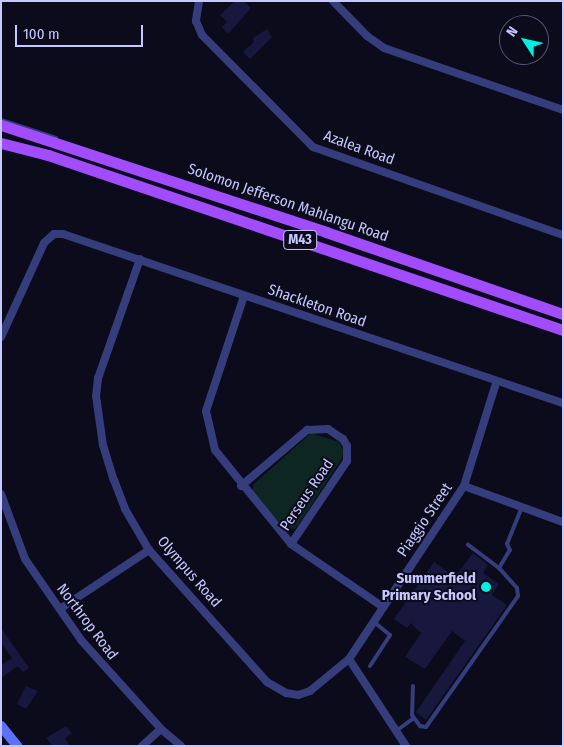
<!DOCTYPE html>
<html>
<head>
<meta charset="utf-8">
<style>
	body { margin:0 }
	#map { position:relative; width:564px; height:747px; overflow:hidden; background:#0b0b1c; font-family:"Fira Sans Condensed",sans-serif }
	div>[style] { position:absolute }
	.green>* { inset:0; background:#0e2621 }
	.building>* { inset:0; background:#18173d }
	.lane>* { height:4px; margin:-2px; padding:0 2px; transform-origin:2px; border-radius:2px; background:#353d7c }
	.street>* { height:8px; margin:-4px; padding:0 4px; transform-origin:4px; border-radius:4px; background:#353d7c }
	.secondary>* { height:10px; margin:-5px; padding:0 5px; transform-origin:5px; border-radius:5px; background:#5d71ff }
	.primary>* { height:11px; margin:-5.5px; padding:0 5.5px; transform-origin:5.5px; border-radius:5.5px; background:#a14dff }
	.dots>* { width:14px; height:14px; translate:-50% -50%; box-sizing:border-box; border:2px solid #0b0b1c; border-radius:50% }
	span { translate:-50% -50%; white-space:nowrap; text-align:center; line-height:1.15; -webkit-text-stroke:4px #0b0b1c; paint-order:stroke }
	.shield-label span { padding:1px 4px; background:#0b0b1c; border:1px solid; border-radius:4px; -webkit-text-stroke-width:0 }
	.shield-label { font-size:14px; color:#c6c8ff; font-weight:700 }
	.street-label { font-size:15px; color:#c6c8ff }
	.poi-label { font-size:15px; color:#c6c8ff; font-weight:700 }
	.right { translate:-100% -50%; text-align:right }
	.frame { position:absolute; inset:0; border:2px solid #c6c8ff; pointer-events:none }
	.north { position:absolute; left:499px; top:15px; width:50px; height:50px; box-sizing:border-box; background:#0b0b1c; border:1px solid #565777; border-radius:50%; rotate:305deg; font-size:14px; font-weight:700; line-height:20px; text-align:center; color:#c6c8ff }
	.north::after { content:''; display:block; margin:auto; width:18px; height:22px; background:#00f1e4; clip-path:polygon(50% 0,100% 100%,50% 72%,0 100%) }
	.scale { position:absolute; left:15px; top:25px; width:128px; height:22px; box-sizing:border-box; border:2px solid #c6c8ff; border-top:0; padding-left:6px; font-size:15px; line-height:18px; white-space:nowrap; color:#c6c8ff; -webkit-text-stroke:4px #0b0b1c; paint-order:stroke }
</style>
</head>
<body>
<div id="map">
	<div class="green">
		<div style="clip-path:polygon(311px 433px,339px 442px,343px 450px,342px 458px,299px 524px,294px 529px,285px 529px,253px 494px,253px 485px)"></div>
	</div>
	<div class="building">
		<div style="clip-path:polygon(235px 1px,244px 1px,251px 8px,228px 34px,222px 27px,227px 22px,220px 15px)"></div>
		<div style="clip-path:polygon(267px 29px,272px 37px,250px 59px,243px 52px,254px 42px,253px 38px)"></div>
		<div style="clip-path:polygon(473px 553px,488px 565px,483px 573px,499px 584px,492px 595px,507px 605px,426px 720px,416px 712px,465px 641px,452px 631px,425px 669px,405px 657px,421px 633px,411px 623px,407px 628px,394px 619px,434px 562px,455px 577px)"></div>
		<div style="clip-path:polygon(1px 628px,29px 668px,23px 672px,18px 666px,1px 678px,1px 665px,12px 658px,1px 643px)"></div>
		<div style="clip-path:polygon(26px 686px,38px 691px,26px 709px,17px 704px)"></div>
		<div style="clip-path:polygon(66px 726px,72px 733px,65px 738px,70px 746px,53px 746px,46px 738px)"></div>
	</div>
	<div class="lane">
		<div style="left:1px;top:120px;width:58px;rotate:18.1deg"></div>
		<div style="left:499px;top:568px;width:21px;rotate:-59deg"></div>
		<div style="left:510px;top:550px;width:7px;rotate:-117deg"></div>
		<div style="left:507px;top:544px;width:40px;rotate:-68deg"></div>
		<div style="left:370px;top:666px;width:37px;rotate:-57deg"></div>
		<div style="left:390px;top:635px;width:21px;rotate:-141deg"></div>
		<div style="left:413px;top:686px;width:29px;rotate:92deg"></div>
		<div style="left:412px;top:715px;width:14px;rotate:54deg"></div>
		<div style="left:420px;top:726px;width:6px;rotate:9deg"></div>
		<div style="left:426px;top:727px;width:160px;rotate:-54.9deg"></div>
		<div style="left:518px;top:596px;width:8px;rotate:-97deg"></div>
		<div style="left:517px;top:588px;width:27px;rotate:-132deg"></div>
		<div style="left:499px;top:568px;width:39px;rotate:-143deg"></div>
		<div style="left:396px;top:731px;width:22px;rotate:-36deg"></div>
	</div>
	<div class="street">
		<div style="left:199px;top:1px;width:20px;rotate:99deg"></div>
		<div style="left:196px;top:21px;width:15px;rotate:67deg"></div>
		<div style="left:202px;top:35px;width:158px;rotate:45.3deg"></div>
		<div style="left:313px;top:147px;width:265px;rotate:19.4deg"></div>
		<div style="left:333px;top:1px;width:49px;rotate:45.8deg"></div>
		<div style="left:367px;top:36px;width:21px;rotate:35deg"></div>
		<div style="left:384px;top:48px;width:189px;rotate:19.1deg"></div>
		<div style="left:140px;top:259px;width:126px;rotate:109.4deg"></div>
		<div style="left:98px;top:378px;width:18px;rotate:96deg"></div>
		<div style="left:96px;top:396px;width:49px;rotate:81.9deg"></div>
		<div style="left:103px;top:445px;width:37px;rotate:73deg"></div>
		<div style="left:114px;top:480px;width:31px;rotate:69deg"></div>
		<div style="left:125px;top:509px;width:48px;rotate:59.7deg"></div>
		<div style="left:149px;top:550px;width:177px;rotate:48.2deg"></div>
		<div style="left:267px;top:682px;width:22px;rotate:30deg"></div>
		<div style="left:286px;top:693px;width:12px;rotate:9deg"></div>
		<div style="left:298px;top:695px;width:13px;rotate:-18deg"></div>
		<div style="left:310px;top:691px;width:50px;rotate:-39.4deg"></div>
		<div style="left:349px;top:659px;width:208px;rotate:-56.4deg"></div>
		<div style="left:464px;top:486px;width:108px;rotate:-72.7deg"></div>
		<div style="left:244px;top:296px;width:121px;rotate:108.3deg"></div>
		<div style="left:206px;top:411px;width:40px;rotate:77deg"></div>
		<div style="left:215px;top:450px;width:121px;rotate:51deg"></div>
		<div style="left:291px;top:544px;width:112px;rotate:34.4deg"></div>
		<div style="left:1px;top:337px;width:103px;rotate:-65.4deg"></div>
		<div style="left:44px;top:243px;width:13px;rotate:-42deg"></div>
		<div style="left:54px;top:234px;width:9px"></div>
		<div style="left:63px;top:234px;width:528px;rotate:18.68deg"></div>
		<div style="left:241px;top:486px;width:87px;rotate:-40.3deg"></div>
		<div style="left:307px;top:430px;width:21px;rotate:-3deg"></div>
		<div style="left:328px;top:429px;width:18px;rotate:34deg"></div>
		<div style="left:343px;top:439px;width:8px;rotate:60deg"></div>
		<div style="left:347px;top:446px;width:15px;rotate:90deg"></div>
		<div style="left:347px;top:461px;width:100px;rotate:124deg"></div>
		<div style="left:464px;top:486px;width:105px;rotate:20deg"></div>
		<div style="left:1px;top:494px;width:69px;rotate:69.7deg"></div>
		<div style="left:25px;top:559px;width:98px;rotate:55.3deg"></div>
		<div style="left:81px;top:640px;width:120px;rotate:48deg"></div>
		<div style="left:161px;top:729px;width:26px;rotate:40deg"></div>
		<div style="left:60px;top:609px;width:107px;rotate:-33.5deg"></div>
		<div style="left:349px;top:659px;width:104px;rotate:56.8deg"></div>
		<div style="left:142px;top:746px;width:25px;rotate:-42deg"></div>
	</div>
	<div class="secondary">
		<div style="left:1px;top:726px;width:26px;rotate:51deg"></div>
	</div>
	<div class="primary">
		<div style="left:1px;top:125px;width:342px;rotate:18.2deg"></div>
		<div style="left:326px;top:232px;width:251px;rotate:19.1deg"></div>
		<div style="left:1px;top:143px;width:49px;rotate:14.3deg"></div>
		<div style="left:48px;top:155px;width:544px;rotate:18.77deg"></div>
	</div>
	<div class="dots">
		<div style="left:486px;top:587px;background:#00f1e4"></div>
	</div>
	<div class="shield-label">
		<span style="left:300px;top:240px">M43</span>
	</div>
	<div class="street-label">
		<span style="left:359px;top:148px;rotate:20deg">Azalea Road</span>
		<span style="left:288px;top:203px;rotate:19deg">Solomon Jefferson Mahlangu Road</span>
		<span style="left:317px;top:306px;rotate:19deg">Shackleton Road</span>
		<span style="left:307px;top:495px;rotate:-56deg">Perseus Road</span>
		<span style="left:425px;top:520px;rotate:-56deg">Piaggio Street</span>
		<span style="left:189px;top:572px;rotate:49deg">Olympus Road</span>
		<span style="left:87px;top:622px;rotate:53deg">Northrop Road</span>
	</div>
	<div class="poi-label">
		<span class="right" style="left:476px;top:587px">Summerfield<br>Primary School</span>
	</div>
	<div class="frame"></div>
	<div class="north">N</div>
	<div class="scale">100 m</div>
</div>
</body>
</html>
